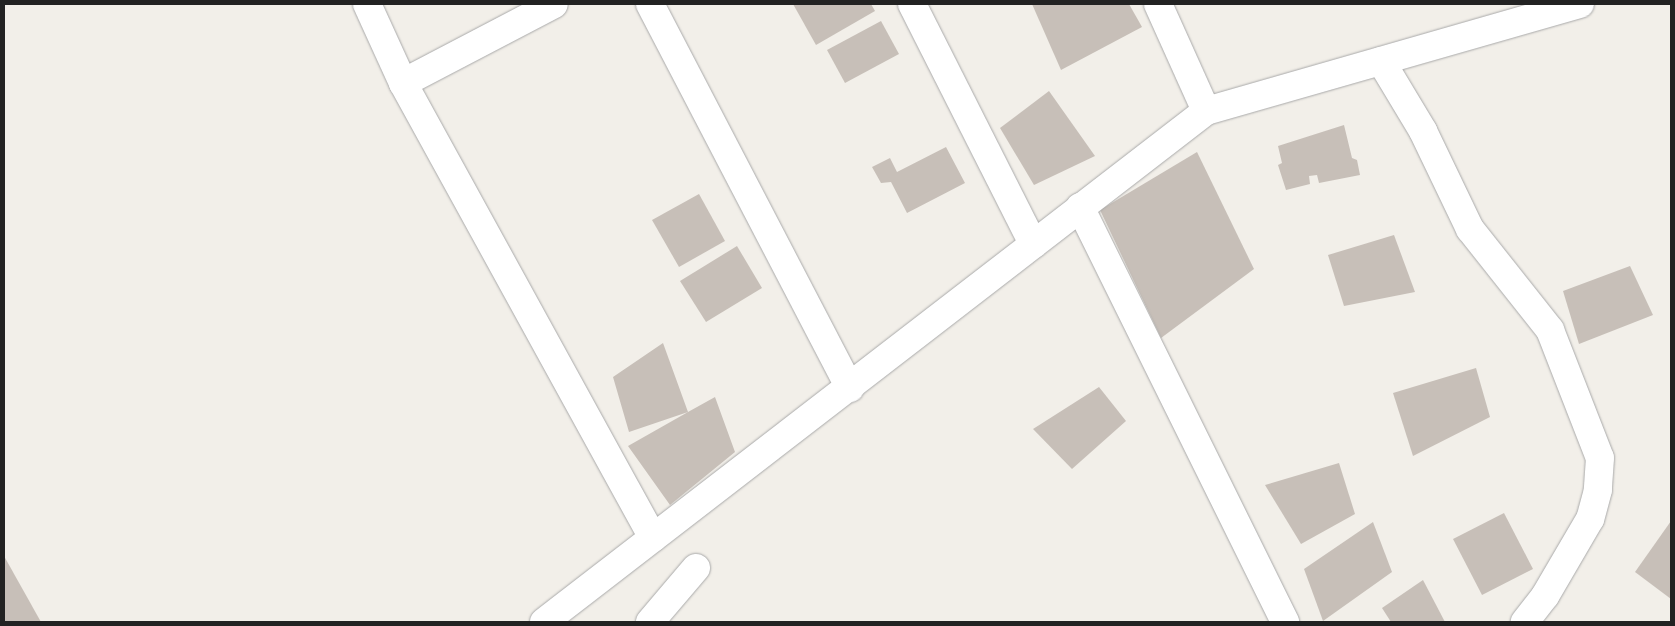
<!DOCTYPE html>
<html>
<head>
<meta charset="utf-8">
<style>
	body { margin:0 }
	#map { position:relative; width:1675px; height:626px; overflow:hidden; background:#f2efe9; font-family:"Alegreya Sans",sans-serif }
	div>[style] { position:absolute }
	.building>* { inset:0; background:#c7bfb8 }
	.roads { filter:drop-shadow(0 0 1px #a9a9a9) drop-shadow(0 0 1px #a9a9a9) }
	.street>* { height:28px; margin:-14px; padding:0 14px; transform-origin:14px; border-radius:14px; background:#fff }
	span { translate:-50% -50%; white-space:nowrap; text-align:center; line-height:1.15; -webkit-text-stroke:4.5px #fff; paint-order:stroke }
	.frame { position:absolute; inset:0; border:5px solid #222; pointer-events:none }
</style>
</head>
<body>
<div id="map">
	<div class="building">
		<div style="clip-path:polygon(793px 4px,871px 4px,875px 11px,816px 45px)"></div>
		<div style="clip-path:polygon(1032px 4px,1129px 4px,1142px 27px,1061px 70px)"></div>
		<div style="clip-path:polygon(881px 21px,899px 54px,845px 83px,827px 50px)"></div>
		<div style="clip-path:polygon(1049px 91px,1095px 156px,1034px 185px,1000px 128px)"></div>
		<div style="clip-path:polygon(1344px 125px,1352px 158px,1357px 160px,1360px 175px,1319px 183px,1317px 175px,1309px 176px,1310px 184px,1286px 190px,1278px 165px,1282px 163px,1278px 146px)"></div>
		<div style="clip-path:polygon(946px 147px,965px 183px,907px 213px,891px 182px,881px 183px,872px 167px,890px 158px,897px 172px)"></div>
		<div style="clip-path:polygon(1197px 152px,1254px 269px,1161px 338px,1100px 210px)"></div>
		<div style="clip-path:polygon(699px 194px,725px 241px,679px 267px,652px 220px)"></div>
		<div style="clip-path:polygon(1394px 235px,1415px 292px,1344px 306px,1328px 255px)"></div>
		<div style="clip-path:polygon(737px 246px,762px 288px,706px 322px,680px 281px)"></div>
		<div style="clip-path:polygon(1630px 266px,1653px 315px,1579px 344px,1563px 291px)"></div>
		<div style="clip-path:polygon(663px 343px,688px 412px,715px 397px,735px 452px,670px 505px,628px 446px,688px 412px,629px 432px,613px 377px)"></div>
		<div style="clip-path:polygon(1476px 368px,1490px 417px,1413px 456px,1393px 393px)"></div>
		<div style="clip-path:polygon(1099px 387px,1126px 421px,1072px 469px,1033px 429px)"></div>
		<div style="clip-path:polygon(1339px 463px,1355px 514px,1301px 544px,1265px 485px)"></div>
		<div style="clip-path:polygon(1504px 513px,1533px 569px,1482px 595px,1453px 539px)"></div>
		<div style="clip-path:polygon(1671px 521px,1671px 599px,1635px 572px)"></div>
		<div style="clip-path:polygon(1373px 522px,1392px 572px,1323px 621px,1304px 569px)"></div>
		<div style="clip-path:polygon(4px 556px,41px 622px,4px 622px)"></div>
		<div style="clip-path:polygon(1423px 580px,1445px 622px,1391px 622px,1382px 608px)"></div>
	</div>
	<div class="roads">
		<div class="street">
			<div style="left:367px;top:4px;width:87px;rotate:65.5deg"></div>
			<div style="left:403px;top:83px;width:519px;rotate:61.21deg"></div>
			<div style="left:650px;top:4px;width:433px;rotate:62.5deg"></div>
			<div style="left:912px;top:4px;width:269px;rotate:63.2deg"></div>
			<div style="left:1158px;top:4px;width:117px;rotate:65.8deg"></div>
			<div style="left:1381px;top:61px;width:82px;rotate:59deg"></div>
			<div style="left:1423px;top:131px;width:109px;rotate:64.4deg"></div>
			<div style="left:1470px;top:229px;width:129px;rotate:51.6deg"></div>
			<div style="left:1550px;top:330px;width:137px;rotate:68.7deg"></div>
			<div style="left:1600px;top:458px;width:32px;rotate:94deg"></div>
			<div style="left:1598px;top:490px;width:30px;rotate:105deg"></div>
			<div style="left:1590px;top:519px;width:89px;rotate:120.3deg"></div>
			<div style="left:1545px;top:596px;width:33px;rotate:128deg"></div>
			<div style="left:403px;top:83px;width:170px;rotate:-27.6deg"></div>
			<div style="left:1080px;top:207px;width:463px;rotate:63.7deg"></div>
			<div style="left:544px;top:622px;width:836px;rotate:-37.66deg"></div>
			<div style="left:1206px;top:111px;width:389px;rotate:-16deg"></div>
			<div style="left:650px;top:622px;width:71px;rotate:-49.6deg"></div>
		</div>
	</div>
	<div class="frame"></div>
</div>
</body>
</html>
